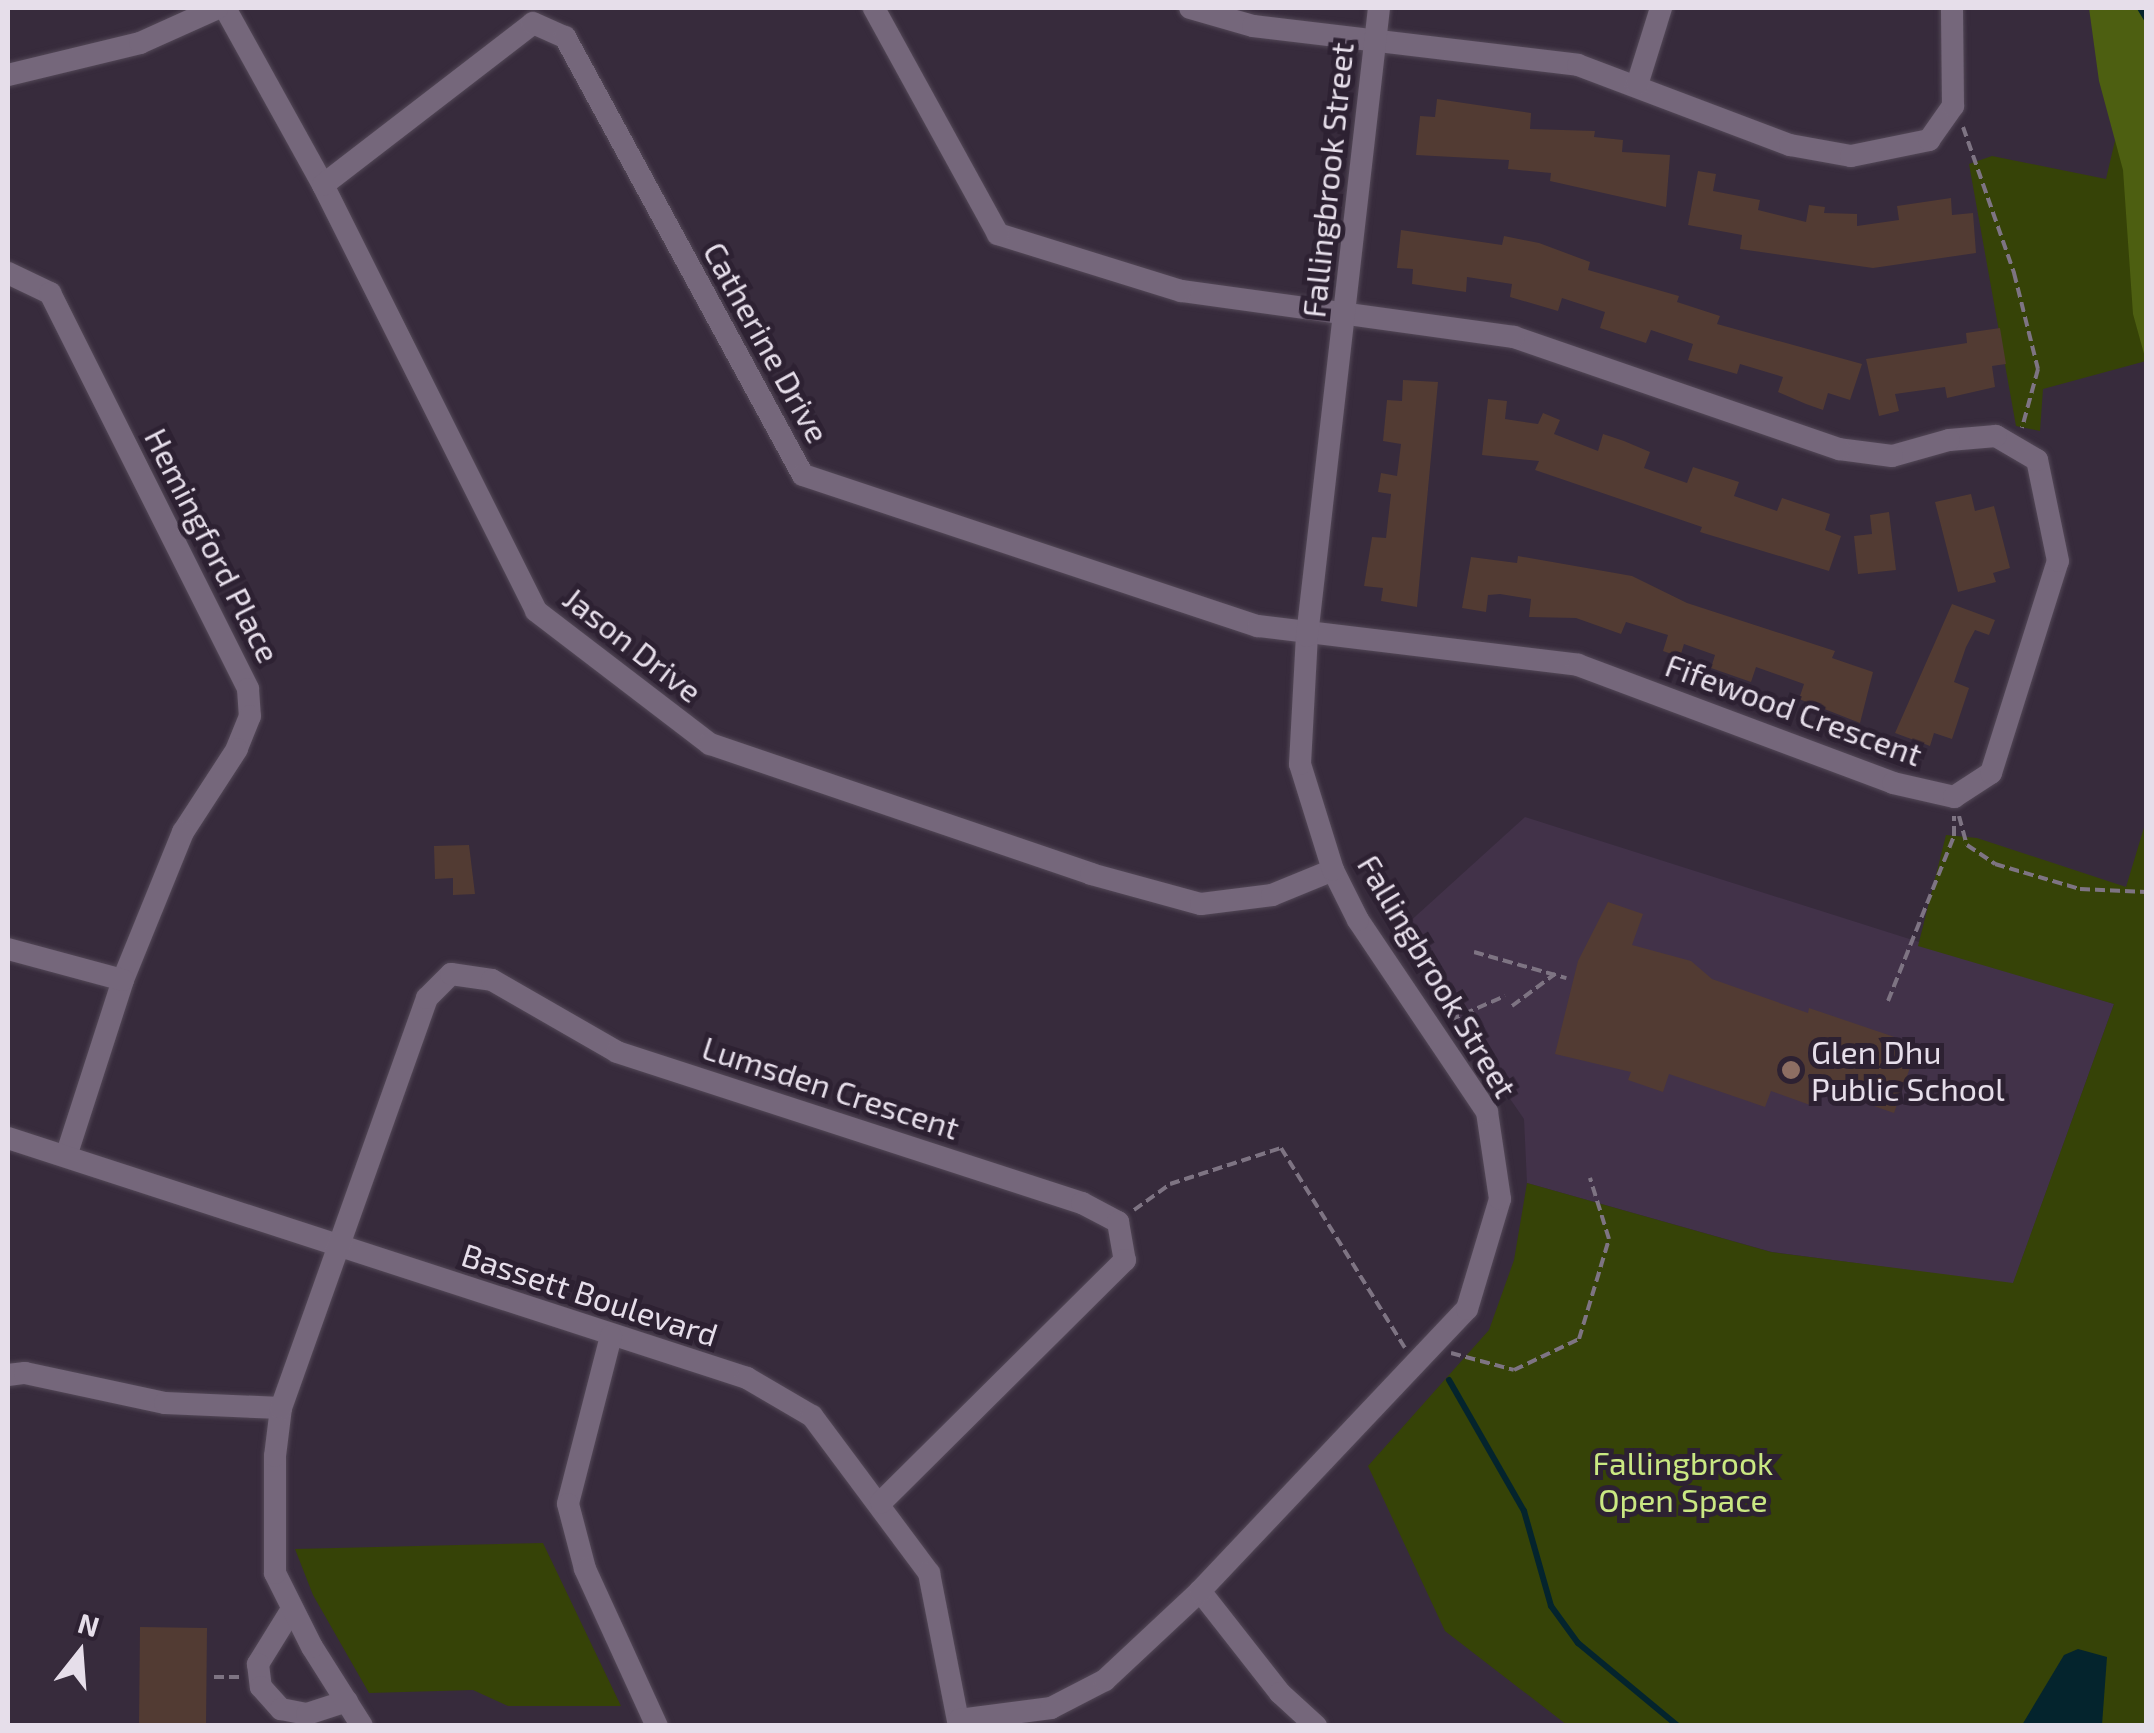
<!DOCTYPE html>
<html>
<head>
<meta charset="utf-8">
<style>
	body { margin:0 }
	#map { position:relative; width:2154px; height:1733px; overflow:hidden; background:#372b3c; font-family:"Exo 2",sans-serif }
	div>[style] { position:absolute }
	.built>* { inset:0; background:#423249 }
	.green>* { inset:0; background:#364307 }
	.forest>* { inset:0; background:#4d5f11 }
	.water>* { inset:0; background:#04242d }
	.stream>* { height:6px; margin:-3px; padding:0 3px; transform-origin:3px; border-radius:3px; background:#04242d }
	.building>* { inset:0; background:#523b33 }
	.path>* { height:4px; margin-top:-2px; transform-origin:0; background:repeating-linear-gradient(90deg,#7e7483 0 10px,transparent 0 15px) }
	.roads { filter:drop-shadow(0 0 2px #534857) drop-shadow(0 0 2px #534857) }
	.minor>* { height:22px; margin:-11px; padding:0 11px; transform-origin:11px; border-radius:11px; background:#75677b }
	.dots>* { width:28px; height:28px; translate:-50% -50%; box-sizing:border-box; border:5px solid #2d2132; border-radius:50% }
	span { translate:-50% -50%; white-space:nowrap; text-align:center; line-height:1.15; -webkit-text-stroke:10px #2d2132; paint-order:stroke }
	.street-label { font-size:32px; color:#e6deea }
	.poi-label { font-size:32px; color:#e6deea }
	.left { translate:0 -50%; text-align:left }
	.park-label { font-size:32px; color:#cae882 }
	.frame { position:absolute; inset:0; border:10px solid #e6deea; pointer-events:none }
	.north { position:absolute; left:30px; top:1603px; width:100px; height:100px; -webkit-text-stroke:8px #2d2132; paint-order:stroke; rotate:17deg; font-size:28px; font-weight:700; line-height:40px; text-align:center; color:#e6deea }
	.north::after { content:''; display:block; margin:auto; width:35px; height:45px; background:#e6deea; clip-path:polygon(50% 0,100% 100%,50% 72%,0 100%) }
</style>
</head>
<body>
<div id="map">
	<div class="built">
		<div style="clip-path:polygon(1525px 817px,2114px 1004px,2013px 1284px,1772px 1252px,1527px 1183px,1524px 1119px,1396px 934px)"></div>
	</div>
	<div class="green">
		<div style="clip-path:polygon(2146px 8px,2146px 361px,2043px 389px,2040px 431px,2016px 426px,1969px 164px,1992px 156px,2106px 179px)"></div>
		<div style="clip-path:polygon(2146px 821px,2146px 1725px,1567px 1725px,1445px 1631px,1368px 1466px,1489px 1330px,1514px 1260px,1527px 1183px,1771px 1252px,2013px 1283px,2114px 1004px,1918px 946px,1946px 835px,1977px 838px,2126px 887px)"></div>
		<div style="clip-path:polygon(543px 1543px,621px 1706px,508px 1706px,473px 1690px,369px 1693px,313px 1595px,295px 1549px)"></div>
	</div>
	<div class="forest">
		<div style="clip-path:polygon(2089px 8px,2146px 8px,2146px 361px,2133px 314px,2123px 170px,2099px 81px)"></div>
	</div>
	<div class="water">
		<div style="clip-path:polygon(2078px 1649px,2107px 1657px,2102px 1725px,2022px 1725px,2064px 1655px)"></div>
	</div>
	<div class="stream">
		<div style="left:2140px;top:8px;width:12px;rotate:59deg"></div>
		<div style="left:1449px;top:1380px;width:151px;rotate:60.2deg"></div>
		<div style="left:1524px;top:1511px;width:99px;rotate:74.1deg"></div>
		<div style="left:1551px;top:1606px;width:46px;rotate:53.9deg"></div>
		<div style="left:1578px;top:1643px;width:130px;rotate:39.7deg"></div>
	</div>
	<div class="building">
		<div style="clip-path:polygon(1437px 99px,1531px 113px,1530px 129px,1595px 131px,1594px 137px,1623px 140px,1622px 152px,1670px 155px,1666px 207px,1550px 181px,1551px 173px,1508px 169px,1509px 160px,1416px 155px,1420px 116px,1435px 117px)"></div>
		<div style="clip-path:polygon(1698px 171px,1716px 174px,1713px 191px,1760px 200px,1758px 210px,1806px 222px,1809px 205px,1825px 207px,1824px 213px,1857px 214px,1857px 226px,1899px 220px,1897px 206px,1951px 198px,1952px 215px,1973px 213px,1976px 253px,1873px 268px,1740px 249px,1742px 235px,1688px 225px)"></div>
		<div style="clip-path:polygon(1401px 230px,1502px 245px,1504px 236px,1539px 243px,1590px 262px,1588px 270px,1679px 296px,1677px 302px,1720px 316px,1717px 324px,1862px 364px,1850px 400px,1828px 393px,1823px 410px,1806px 404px,1778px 392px,1783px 377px,1740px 364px,1737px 374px,1688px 360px,1693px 344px,1651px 330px,1646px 343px,1600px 328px,1605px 312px,1562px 298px,1558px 311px,1510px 297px,1512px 284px,1467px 277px,1466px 292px,1412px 284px,1413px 269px,1397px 268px)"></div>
		<div style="clip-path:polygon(2000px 328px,2006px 364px,1992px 366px,1995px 387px,1947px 398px,1945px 387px,1895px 394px,1899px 411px,1879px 416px,1866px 359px,1967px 343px,1966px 333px)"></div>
		<div style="clip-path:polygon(1403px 380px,1438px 382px,1417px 607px,1381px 601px,1383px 588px,1364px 586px,1372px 537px,1386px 538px,1391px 494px,1378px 492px,1381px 473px,1397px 476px,1401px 444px,1383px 441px,1387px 400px,1402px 401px)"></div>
		<div style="clip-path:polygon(1488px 399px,1507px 401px,1505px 419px,1538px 424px,1543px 413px,1560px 420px,1554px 434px,1598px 451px,1603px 434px,1624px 441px,1650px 452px,1644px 468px,1687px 483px,1693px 467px,1739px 482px,1734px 496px,1777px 511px,1782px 498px,1830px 514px,1825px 530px,1841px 536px,1829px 571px,1700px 532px,1702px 527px,1535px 470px,1539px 461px,1482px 455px)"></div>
		<div style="clip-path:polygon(1971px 494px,1975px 511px,1994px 506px,2010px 568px,1993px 573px,1996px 582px,1958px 592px,1935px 502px)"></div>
		<div style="clip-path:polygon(1889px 512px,1896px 570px,1858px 574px,1854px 536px,1872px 534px,1870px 515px)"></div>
		<div style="clip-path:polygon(1518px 556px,1632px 576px,1687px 603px,1835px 651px,1832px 658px,1873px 672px,1860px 723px,1799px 699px,1804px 684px,1756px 667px,1751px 682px,1711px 668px,1715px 655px,1684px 644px,1680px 657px,1663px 651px,1668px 635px,1626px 622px,1621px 634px,1576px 618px,1529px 617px,1531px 599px,1500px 594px,1488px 595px,1486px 612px,1462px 608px,1471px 557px,1517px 563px)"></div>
		<div style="clip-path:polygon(1952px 604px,1995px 620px,1989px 635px,1975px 630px,1966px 647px,1954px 682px,1969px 688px,1952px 739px,1934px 733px,1930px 746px,1895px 733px)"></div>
		<div style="clip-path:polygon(469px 845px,475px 894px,453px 895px,453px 878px,435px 879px,434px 846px)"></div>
		<div style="clip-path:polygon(1608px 902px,1643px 914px,1632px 945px,1691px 961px,1712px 979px,1808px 1013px,1809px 1008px,1918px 1045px,1894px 1113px,1817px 1086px,1810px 1105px,1771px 1091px,1765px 1107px,1669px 1074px,1663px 1092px,1628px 1080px,1631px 1072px,1555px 1054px,1578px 961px)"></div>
		<div style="clip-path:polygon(140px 1627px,207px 1628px,206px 1726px,139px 1726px)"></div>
	</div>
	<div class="path">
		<div style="left:1963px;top:127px;width:155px;rotate:70.7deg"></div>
		<div style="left:2014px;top:273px;width:99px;rotate:76deg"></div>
		<div style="left:2038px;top:369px;width:61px;rotate:105.2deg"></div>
		<div style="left:1959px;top:816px;width:30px;rotate:75deg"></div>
		<div style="left:1967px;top:845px;width:34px;rotate:34deg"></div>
		<div style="left:1995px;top:864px;width:89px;rotate:16.4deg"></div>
		<div style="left:2080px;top:889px;width:66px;rotate:2.6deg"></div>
		<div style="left:1474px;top:952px;width:96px;rotate:15.8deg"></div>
		<div style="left:1888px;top:1001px;width:178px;rotate:-68.2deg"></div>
		<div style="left:1954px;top:836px;width:20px;rotate:-90deg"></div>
		<div style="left:1512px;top:1006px;width:54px;rotate:-36.7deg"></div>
		<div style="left:1450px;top:1020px;width:60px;rotate:-23.6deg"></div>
		<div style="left:1134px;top:1210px;width:44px;rotate:-35.8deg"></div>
		<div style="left:1170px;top:1184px;width:117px;rotate:-18deg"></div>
		<div style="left:1281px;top:1148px;width:235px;rotate:58.2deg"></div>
		<div style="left:1451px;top:1353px;width:65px;rotate:15.1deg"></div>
		<div style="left:1514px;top:1370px;width:72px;rotate:-25.5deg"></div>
		<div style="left:1579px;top:1339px;width:104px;rotate:-73.3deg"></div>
		<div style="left:1609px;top:1239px;width:64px;rotate:-107.3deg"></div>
		<div style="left:214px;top:1677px;width:25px"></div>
	</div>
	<div class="roads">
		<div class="minor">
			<div style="left:225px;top:8px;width:202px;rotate:61deg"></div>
			<div style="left:323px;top:185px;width:476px;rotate:63.4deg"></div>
			<div style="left:536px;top:611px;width:219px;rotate:37.4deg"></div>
			<div style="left:710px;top:744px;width:403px;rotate:18.8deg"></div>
			<div style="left:1091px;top:874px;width:114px;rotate:15.3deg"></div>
			<div style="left:1201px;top:904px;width:72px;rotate:-7.2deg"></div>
			<div style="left:1272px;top:895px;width:66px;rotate:-22.3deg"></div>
			<div style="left:1190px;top:8px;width:66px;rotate:15.9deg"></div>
			<div style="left:1253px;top:26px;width:327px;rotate:6.8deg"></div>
			<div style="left:1578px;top:65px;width:227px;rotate:20.7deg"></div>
			<div style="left:1790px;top:145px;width:62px;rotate:10.2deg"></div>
			<div style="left:1851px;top:156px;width:80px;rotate:-11.6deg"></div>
			<div style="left:1929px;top:140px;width:42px;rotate:-54.8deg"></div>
			<div style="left:1953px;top:106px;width:98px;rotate:-90.6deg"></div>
			<div style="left:8px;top:75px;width:136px;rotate:-13.6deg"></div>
			<div style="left:140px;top:43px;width:85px;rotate:-24.2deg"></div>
			<div style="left:1637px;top:85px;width:81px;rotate:-72.7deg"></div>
			<div style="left:323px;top:185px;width:265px;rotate:-37.6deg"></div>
			<div style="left:533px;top:23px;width:35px;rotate:24deg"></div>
			<div style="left:565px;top:37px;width:498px;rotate:61.5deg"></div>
			<div style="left:803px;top:475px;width:479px;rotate:18.4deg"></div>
			<div style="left:1258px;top:626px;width:322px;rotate:6.9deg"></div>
			<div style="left:1578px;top:665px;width:336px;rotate:20.5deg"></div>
			<div style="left:1893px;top:783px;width:63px;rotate:12.9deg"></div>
			<div style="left:1954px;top:797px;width:44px;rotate:-33deg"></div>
			<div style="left:1991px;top:773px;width:222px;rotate:-72.5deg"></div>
			<div style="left:2058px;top:561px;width:103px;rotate:-101.7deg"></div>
			<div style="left:2037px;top:460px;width:48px;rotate:-149.7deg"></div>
			<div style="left:1996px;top:436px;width:47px;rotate:175.1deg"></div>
			<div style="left:1949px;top:440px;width:59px;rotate:164.3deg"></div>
			<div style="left:1892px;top:456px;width:53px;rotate:-172.5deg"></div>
			<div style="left:1839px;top:449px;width:344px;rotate:-161deg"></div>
			<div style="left:1514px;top:337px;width:336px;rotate:-172.1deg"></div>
			<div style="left:1181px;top:291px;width:192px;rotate:-162.7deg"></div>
			<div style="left:998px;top:234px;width:258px;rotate:-118.8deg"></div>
			<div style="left:8px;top:273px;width:47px;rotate:25.5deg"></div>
			<div style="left:50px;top:293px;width:443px;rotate:63.4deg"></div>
			<div style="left:248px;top:689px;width:27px;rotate:86deg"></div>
			<div style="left:250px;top:716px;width:35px;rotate:112deg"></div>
			<div style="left:237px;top:749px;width:99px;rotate:123deg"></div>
			<div style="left:183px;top:832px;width:160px;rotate:112.1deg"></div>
			<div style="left:123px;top:980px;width:182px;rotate:107.9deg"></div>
			<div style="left:8px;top:949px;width:119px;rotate:15.1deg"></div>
			<div style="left:8px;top:1138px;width:777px;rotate:17.99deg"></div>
			<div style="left:747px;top:1378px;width:75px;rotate:30.3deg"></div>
			<div style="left:812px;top:1416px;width:196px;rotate:53.3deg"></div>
			<div style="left:929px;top:1573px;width:156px;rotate:78.9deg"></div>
			<div style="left:611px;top:1336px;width:173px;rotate:104.4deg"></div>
			<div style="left:568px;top:1504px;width:67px;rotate:75.3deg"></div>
			<div style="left:585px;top:1569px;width:173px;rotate:65.4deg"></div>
			<div style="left:8px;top:1375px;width:17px;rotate:-7deg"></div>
			<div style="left:25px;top:1373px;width:143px;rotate:12.1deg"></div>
			<div style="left:165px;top:1403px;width:116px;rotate:2.5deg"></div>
			<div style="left:1200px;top:1591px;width:130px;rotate:51.9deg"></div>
			<div style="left:1280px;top:1693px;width:49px;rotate:42.5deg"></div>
			<div style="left:292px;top:1609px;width:65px;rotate:121.7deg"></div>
			<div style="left:258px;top:1664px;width:23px;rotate:83deg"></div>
			<div style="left:261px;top:1687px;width:30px;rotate:48deg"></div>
			<div style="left:281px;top:1709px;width:26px;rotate:11deg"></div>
			<div style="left:307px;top:1714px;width:42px;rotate:-18deg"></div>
			<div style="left:959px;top:1720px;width:93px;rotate:-7.4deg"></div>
			<div style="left:1051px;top:1708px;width:61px;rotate:-27.4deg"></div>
			<div style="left:1105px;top:1680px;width:130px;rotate:-43.1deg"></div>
			<div style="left:1200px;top:1591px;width:388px;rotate:-46.6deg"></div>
			<div style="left:1467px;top:1309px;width:115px;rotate:-73.3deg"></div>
			<div style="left:1500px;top:1199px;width:88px;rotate:-98.5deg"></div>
			<div style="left:1487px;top:1112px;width:231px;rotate:-123.9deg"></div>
			<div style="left:1358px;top:920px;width:56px;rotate:-116.6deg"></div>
			<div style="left:1333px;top:870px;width:111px;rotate:-107.3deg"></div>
			<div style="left:1300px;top:764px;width:128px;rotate:-86.9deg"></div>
			<div style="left:1307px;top:636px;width:632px;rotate:-83.46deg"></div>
			<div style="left:362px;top:1726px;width:93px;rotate:-122.3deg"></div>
			<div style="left:312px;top:1647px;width:83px;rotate:-116.6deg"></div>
			<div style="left:275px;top:1573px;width:117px;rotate:-90deg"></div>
			<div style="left:275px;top:1456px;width:48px;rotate:-82.9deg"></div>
			<div style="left:281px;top:1408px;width:435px;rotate:-70.4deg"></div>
			<div style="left:427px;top:998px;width:34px;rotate:-45deg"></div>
			<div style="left:451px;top:974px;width:41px;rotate:8.3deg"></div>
			<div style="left:492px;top:980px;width:144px;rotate:29.9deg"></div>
			<div style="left:617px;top:1052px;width:489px;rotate:18deg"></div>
			<div style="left:1082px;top:1203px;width:41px;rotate:27.8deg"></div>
			<div style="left:1118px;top:1222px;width:39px;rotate:80deg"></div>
			<div style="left:1125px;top:1260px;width:344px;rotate:135.2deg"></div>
		</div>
	</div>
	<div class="dots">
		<div style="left:1791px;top:1070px;background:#8d6e63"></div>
	</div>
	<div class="street-label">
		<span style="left:1327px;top:180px;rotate:-84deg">Fallingbrook Street</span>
		<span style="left:767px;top:342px;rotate:61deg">Catherine Drive</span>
		<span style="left:213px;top:545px;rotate:63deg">Hemingford Place</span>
		<span style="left:633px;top:644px;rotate:38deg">Jason Drive</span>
		<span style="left:1794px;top:709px;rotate:20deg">Fifewood Crescent</span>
		<span style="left:1438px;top:976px;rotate:59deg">Fallingbrook Street</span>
		<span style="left:831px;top:1087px;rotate:18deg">Lumsden Crescent</span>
		<span style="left:590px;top:1294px;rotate:18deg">Bassett Boulevard</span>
	</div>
	<div class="poi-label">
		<span class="left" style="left:1811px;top:1070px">Glen Dhu<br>Public School</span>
	</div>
	<div class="park-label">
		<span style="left:1683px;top:1481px">Fallingbrook<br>Open Space</span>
	</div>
	<div class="frame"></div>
	<div class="north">N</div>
</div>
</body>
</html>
